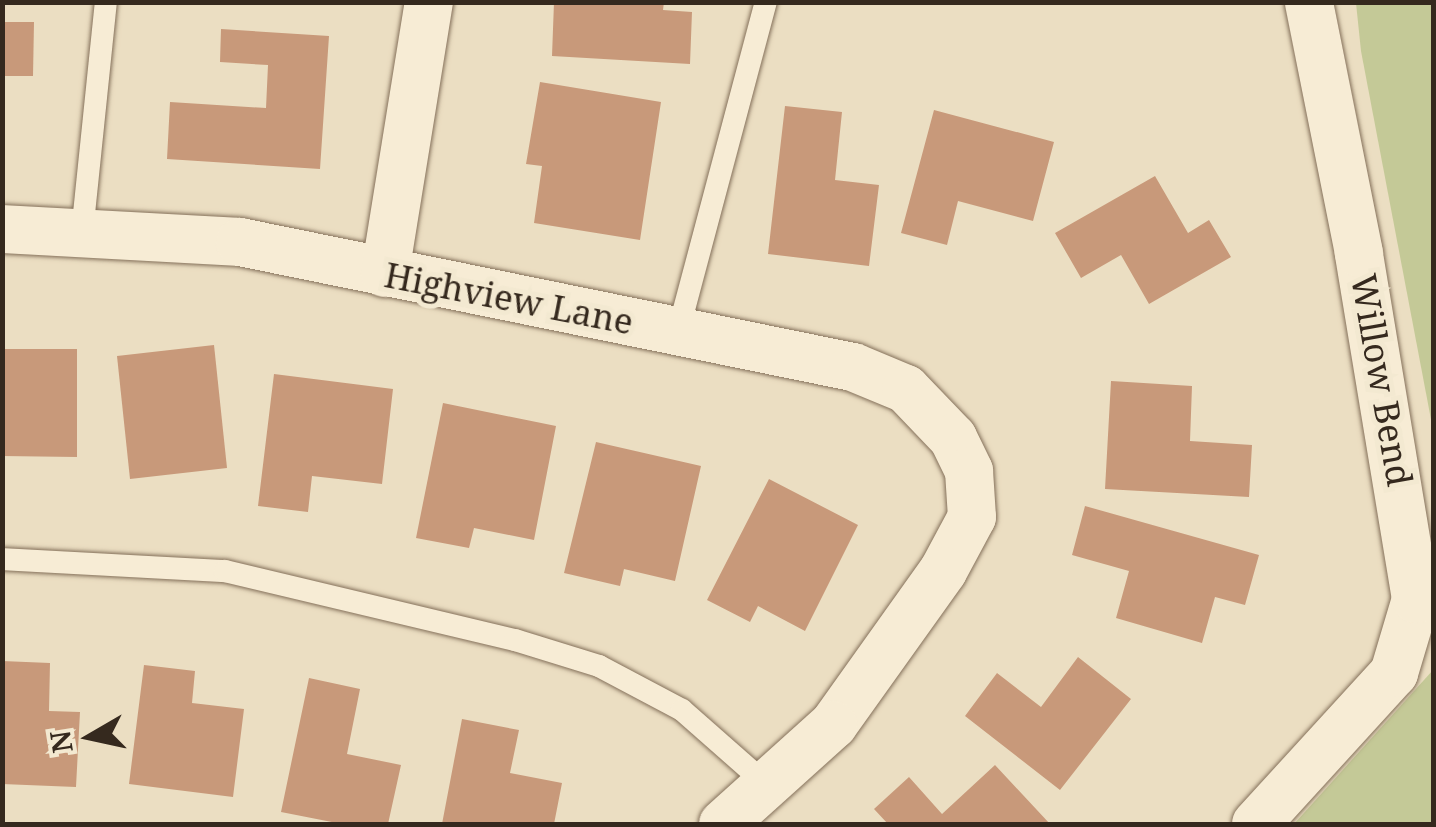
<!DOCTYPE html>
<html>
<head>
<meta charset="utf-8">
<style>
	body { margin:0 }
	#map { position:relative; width:1436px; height:827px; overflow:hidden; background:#ebdec2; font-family:"Noto Serif",serif }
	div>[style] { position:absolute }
	.green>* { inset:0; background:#c4c997 }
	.building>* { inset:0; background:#c8997a }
	.roads { filter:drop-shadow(0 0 2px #84705a) drop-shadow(0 0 2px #84705a) }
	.service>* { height:22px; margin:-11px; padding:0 11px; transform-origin:11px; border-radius:11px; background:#f7ecd5 }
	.minor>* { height:48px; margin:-24px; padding:0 24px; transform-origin:24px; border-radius:24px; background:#f7ecd5 }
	span { translate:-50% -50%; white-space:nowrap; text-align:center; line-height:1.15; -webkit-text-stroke:10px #f3e9d1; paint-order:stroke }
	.street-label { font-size:35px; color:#35291e }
	.frame { position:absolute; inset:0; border:5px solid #35291e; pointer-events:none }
	.north { position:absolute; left:40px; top:687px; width:100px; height:100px; -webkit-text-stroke:8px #f3e9d1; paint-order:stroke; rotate:261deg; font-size:28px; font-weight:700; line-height:40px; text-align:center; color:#35291e }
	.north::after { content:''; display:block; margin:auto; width:35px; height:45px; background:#35291e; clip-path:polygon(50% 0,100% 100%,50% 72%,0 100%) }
</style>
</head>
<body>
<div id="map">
	<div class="green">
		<div style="clip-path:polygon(1356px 3px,1433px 3px,1433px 430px,1361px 51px)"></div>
		<div style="clip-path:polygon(1433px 670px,1433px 824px,1294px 824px)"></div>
	</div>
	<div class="building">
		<div style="clip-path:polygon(554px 2px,664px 2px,663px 10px,692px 12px,690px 64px,552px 56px)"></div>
		<div style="clip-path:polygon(2px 22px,34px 22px,33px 76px,2px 76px)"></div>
		<div style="clip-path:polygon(221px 29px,329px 36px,320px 169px,167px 159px,170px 102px,266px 108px,268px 65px,220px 62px)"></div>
		<div style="clip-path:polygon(540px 82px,661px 102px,640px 240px,534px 223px,542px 166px,526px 164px)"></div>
		<div style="clip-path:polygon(785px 106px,842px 112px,835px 180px,879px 185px,869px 266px,768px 254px)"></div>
		<div style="clip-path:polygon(934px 110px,1054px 142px,1033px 221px,958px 201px,947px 245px,901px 233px)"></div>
		<div style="clip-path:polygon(1155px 176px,1188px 233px,1209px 220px,1231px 257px,1149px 304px,1121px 255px,1081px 278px,1055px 233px)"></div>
		<div style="clip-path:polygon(214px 345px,227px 468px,130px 479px,117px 356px)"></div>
		<div style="clip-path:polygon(2px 349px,77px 349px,77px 457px,2px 456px)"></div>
		<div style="clip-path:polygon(274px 374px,393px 389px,382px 484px,312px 476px,308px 512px,258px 506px)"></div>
		<div style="clip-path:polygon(1111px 381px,1192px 386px,1190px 441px,1252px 445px,1249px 497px,1105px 489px)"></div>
		<div style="clip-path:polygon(443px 403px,556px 426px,534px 540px,474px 528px,469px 548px,416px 538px)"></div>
		<div style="clip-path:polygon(596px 442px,701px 466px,675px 581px,624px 569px,620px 586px,564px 573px)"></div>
		<div style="clip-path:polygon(769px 479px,858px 525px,805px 631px,758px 606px,750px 622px,707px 600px)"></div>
		<div style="clip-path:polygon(1085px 506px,1259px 555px,1245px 605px,1215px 597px,1202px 643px,1116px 618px,1129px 571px,1072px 555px)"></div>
		<div style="clip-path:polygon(1078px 657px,1131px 699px,1060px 790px,965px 716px,997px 673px,1041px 707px)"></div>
		<div style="clip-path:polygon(2px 661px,50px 663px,49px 711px,80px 712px,76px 787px,2px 784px)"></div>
		<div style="clip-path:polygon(144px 665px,195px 671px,192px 703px,244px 709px,233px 797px,129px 784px)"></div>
		<div style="clip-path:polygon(309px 678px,360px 689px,347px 754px,401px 765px,388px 824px,342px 824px,281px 812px)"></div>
		<div style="clip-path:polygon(462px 719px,519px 730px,510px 773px,562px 783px,554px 824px,442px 824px)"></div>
		<div style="clip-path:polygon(995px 765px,1050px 824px,888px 824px,874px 809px,909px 777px,942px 814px)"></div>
	</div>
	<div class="roads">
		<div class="service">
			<div style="left:82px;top:233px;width:232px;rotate:-84.1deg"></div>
			<div style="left:678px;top:332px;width:342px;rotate:-75.1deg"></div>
			<div style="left:2px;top:559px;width:223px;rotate:3.1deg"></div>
			<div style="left:225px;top:571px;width:298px;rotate:13.4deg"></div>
			<div style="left:515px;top:640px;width:88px;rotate:17.2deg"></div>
			<div style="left:599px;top:666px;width:94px;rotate:27.9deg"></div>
			<div style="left:682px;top:710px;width:112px;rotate:41.4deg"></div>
		</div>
		<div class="minor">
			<div style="left:2px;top:229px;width:238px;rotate:3.1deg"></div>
			<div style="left:240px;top:242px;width:626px;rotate:11.53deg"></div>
			<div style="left:853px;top:367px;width:57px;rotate:22.5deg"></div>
			<div style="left:906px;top:389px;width:68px;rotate:46.2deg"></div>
			<div style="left:953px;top:438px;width:37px;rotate:64deg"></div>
			<div style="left:969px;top:471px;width:46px;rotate:86.3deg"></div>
			<div style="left:972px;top:517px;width:61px;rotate:118.2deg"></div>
			<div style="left:943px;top:571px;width:189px;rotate:125.5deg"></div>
			<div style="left:833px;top:725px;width:148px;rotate:138deg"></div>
			<div style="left:385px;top:273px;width:275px;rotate:-80.8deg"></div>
			<div style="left:1256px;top:824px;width:205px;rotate:-47.6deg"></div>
			<div style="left:1394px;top:673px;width:77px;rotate:-73.4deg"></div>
			<div style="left:1416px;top:599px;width:351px;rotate:-99.4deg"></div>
			<div style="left:1359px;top:253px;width:256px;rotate:-101.3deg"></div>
		</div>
	</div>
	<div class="street-label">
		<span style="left:509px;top:298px;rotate:11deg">Highview Lane</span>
		<span style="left:1382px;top:380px;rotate:80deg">Willow Bend</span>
	</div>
	<div class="frame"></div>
	<div class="north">N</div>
</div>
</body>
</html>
